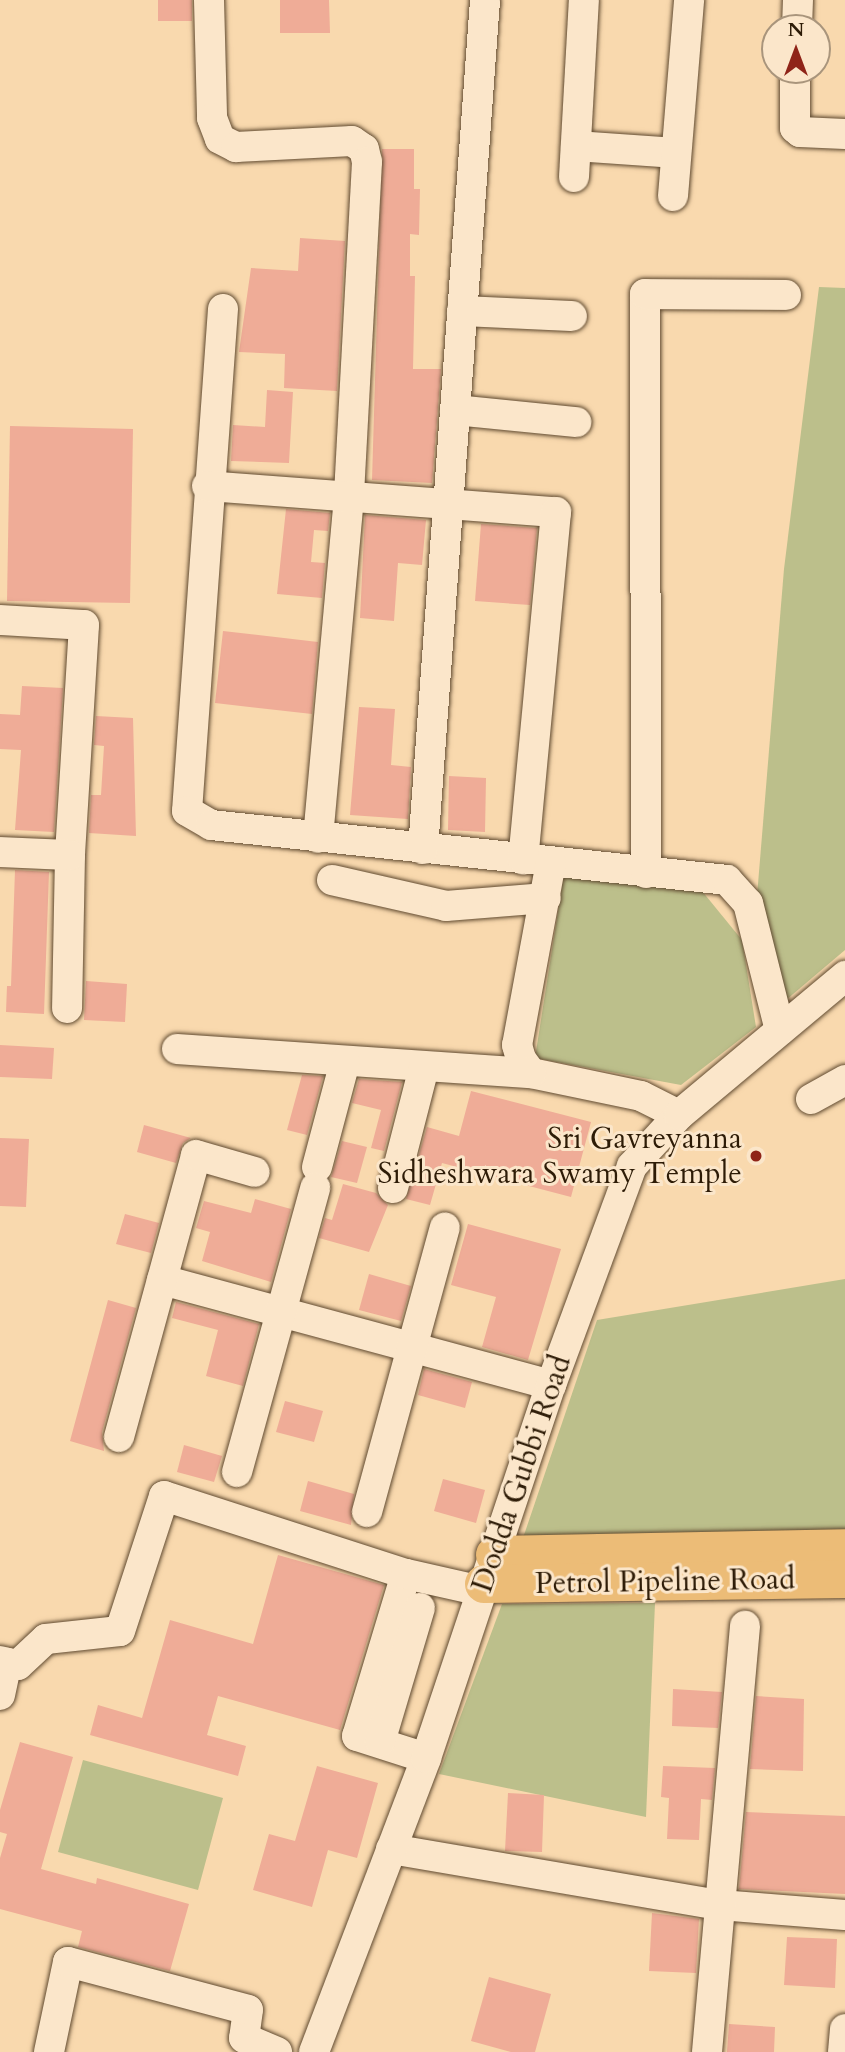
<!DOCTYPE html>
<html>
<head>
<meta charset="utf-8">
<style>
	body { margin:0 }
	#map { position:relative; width:845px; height:2052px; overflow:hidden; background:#f9d9ae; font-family:Cardo,serif }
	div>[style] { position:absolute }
	.green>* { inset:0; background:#bcbf8b }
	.building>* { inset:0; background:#efac97 }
	.roads { filter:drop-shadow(0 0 2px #604a30) drop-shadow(0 0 2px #604a30) }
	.minor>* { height:30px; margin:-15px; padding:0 15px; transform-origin:15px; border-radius:15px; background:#fbe6ca }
	.major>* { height:38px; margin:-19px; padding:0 19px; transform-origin:19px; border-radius:19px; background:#ecbc77 }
	.dots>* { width:19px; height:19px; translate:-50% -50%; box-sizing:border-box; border:4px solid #fbe6ca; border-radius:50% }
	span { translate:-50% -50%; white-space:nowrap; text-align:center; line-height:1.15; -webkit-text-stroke:6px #fbe6ca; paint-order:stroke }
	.poi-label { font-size:30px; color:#2d1b06 }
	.right { translate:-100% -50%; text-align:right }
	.street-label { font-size:30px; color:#2d1b06 }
	.north { position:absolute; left:761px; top:14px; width:70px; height:70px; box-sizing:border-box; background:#fbe6ca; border:2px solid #a9957c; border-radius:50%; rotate:0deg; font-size:19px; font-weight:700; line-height:28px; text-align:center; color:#2d1b06 }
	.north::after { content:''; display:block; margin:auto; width:24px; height:32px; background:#8f2418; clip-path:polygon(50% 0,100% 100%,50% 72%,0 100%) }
</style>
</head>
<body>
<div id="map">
	<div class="green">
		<div style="clip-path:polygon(819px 287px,845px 288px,845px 950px,779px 1006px,757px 896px,784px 569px)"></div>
		<div style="clip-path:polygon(564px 873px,702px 891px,742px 940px,756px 1027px,681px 1085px,535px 1058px)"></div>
		<div style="clip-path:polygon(845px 1279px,845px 1530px,523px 1538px,597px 1320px)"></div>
		<div style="clip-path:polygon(655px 1603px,646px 1817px,439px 1774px,502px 1604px)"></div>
		<div style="clip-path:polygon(83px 1760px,223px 1798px,198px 1890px,58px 1852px)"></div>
	</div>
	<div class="building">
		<div style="clip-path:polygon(158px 0,192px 0,192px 21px,158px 21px)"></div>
		<div style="clip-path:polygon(280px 0,329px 0,330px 33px,280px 33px)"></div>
		<div style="clip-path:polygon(382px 149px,414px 149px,414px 189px,420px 189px,419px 235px,410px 234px,410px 276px,415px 276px,413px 369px,441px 369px,432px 483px,372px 480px)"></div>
		<div style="clip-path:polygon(300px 238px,345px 241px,337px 391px,284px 388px,285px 354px,239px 352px,251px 268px,298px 271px)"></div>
		<div style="clip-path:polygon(267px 390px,293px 392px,289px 463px,231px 461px,233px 425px,265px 427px)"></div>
		<div style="clip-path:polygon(10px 426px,133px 429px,130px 603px,7px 601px)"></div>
		<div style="clip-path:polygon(286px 509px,330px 513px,328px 531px,314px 530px,311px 562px,325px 563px,322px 598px,277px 594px)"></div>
		<div style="clip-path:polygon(365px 515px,426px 520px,422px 565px,398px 563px,394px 621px,360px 618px)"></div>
		<div style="clip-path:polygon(481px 524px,537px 528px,530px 605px,475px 601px)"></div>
		<div style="clip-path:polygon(223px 631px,318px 642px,312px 714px,215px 703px)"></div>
		<div style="clip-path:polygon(22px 686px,63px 688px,54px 832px,15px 830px,21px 750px,0 749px,0 714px,20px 715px)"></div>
		<div style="clip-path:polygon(359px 707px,395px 709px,391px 765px,411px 767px,408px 819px,350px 815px)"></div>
		<div style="clip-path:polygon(96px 716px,133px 718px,136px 836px,89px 833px,91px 795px,101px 795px,104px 746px,94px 745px)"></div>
		<div style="clip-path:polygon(449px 776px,486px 778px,485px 832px,448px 830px)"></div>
		<div style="clip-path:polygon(15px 870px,49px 872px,44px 1014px,6px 1012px,7px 986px,11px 986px)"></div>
		<div style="clip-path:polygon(86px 981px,127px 984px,125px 1022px,84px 1020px)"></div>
		<div style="clip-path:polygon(0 1045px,54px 1048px,52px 1079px,0 1077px)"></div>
		<div style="clip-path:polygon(302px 1075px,323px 1076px,307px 1135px,287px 1130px)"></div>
		<div style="clip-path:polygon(359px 1079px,402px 1082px,384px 1151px,371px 1148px,381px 1110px,352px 1103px)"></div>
		<div style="clip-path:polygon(471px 1091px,591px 1122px,571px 1197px,442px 1163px,430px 1205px,406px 1199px,427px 1127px,459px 1136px)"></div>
		<div style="clip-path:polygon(144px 1125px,191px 1138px,183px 1143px,176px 1163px,137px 1152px)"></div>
		<div style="clip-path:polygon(0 1138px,29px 1139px,26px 1207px,0 1206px)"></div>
		<div style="clip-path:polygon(342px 1141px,367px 1147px,357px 1183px,331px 1177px)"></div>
		<div style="clip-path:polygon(343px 1184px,376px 1193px,388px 1205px,369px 1252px,319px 1238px,325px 1218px,332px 1220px)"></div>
		<div style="clip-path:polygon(255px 1199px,291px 1209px,271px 1282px,202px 1261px,210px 1232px,196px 1228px,204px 1201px,251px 1213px)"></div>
		<div style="clip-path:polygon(125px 1214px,159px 1223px,151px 1253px,116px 1244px)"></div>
		<div style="clip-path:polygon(468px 1224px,561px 1249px,528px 1360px,482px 1347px,496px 1297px,451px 1285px)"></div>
		<div style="clip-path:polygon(369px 1274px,411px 1286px,401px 1321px,359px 1310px)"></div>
		<div style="clip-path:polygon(108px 1300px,136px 1308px,102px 1432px,104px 1451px,70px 1441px)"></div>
		<div style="clip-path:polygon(176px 1302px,259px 1324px,243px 1386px,206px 1376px,218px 1330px,172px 1318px)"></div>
		<div style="clip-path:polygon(424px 1369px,472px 1382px,465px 1408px,418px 1395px)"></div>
		<div style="clip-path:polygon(285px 1401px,323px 1411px,314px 1442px,276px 1432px)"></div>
		<div style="clip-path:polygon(184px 1445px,222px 1456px,214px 1482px,177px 1472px)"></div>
		<div style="clip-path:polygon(443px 1479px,485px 1490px,476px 1523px,434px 1511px)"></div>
		<div style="clip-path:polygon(308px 1481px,354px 1494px,351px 1525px,300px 1511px)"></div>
		<div style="clip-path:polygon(278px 1555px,384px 1585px,340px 1730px,218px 1696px,207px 1735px,246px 1746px,238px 1776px,90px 1735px,98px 1705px,142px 1718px,170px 1620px,253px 1644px)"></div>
		<div style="clip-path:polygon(673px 1689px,722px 1692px,718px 1728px,672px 1726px)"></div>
		<div style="clip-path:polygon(756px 1696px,804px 1699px,803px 1771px,750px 1769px)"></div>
		<div style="clip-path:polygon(20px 1742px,73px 1757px,41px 1869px,96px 1884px,97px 1878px,189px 1904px,170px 1971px,78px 1947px,82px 1931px,0 1909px,0 1858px,7px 1834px,0 1832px,0 1810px)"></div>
		<div style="clip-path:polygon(317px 1766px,378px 1783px,357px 1858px,328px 1850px,312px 1907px,253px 1890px,269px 1834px,295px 1841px)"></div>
		<div style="clip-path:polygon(663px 1766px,715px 1768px,712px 1800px,701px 1799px,699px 1840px,667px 1839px,669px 1798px,661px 1797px)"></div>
		<div style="clip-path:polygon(508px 1793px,544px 1795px,542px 1852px,505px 1851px)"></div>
		<div style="clip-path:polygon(746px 1812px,845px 1816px,845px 1894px,739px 1889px)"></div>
		<div style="clip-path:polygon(652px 1913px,699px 1919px,696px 1973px,649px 1971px)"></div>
		<div style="clip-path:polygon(787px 1937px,837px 1939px,835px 1988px,784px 1985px)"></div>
		<div style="clip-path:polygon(489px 1977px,551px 1994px,535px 2052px,511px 2052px,471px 2041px)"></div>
		<div style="clip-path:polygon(729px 2024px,775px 2027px,774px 2052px,727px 2052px)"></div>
	</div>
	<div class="roads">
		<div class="minor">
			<div style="left:209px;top:0;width:118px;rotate:88.5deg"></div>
			<div style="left:212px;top:118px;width:22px;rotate:69deg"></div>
			<div style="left:220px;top:139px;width:18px;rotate:27deg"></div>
			<div style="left:236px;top:147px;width:116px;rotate:-3deg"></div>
			<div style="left:352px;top:141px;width:14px;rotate:34deg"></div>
			<div style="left:364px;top:149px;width:13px;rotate:77deg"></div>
			<div style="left:367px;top:162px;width:335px;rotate:93.1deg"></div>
			<div style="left:349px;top:497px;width:342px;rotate:95.2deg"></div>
			<div style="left:797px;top:28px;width:28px;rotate:-88deg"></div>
			<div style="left:795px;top:70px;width:58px;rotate:90deg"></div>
			<div style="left:795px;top:128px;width:6px;rotate:39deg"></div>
			<div style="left:800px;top:132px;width:45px;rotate:2.5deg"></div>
			<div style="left:576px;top:146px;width:100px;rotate:4deg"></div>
			<div style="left:574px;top:177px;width:177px;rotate:-86.8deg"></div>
			<div style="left:673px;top:196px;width:197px;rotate:-85.3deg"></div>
			<div style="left:223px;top:309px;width:503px;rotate:94.1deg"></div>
			<div style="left:187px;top:811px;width:28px;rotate:30deg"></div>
			<div style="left:211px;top:825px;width:519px;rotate:6.08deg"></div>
			<div style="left:727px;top:880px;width:31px;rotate:48deg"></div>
			<div style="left:748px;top:903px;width:131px;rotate:75.9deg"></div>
			<div style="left:462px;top:311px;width:110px;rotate:2.6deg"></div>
			<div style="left:455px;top:410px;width:122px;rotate:5.7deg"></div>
			<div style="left:207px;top:486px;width:350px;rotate:4.3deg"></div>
			<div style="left:556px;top:512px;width:349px;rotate:95.4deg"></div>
			<div style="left:0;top:620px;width:84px;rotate:3.4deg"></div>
			<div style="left:84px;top:625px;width:230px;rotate:93.5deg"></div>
			<div style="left:70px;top:855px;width:153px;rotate:91.1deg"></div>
			<div style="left:423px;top:849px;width:851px;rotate:-85.82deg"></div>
			<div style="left:0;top:852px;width:70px;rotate:2.5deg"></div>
			<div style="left:551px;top:862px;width:186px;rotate:100.5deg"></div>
			<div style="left:517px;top:1045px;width:15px;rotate:74deg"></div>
			<div style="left:521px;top:1059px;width:17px;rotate:54deg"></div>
			<div style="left:531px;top:1073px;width:112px;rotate:11.8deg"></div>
			<div style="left:641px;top:1096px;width:42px;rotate:26.6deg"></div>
			<div style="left:646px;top:873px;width:579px;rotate:-90.1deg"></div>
			<div style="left:645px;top:294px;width:141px;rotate:0.4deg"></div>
			<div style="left:332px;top:880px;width:117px;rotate:12.8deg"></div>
			<div style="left:446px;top:906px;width:100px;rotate:-4.6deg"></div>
			<div style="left:177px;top:1049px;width:355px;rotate:3.9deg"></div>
			<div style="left:811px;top:1099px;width:39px;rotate:-29deg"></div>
			<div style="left:317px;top:1167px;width:109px;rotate:-75.1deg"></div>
			<div style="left:393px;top:1188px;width:125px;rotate:-75.6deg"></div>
			<div style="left:162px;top:1280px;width:403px;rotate:15.1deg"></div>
			<div style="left:119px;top:1437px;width:292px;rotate:-74.7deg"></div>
			<div style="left:196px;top:1155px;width:61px;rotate:16.1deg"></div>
			<div style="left:237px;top:1472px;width:295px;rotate:-74.6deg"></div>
			<div style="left:367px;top:1512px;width:295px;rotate:-74.7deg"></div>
			<div style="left:406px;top:1574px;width:169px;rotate:106.8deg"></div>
			<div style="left:357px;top:1736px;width:72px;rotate:17.7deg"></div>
			<div style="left:0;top:1661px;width:18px;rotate:13deg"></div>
			<div style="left:18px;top:1665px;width:38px;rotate:-43deg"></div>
			<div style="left:46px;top:1639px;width:74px;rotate:-6.2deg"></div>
			<div style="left:120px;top:1631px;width:142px;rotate:-71.9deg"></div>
			<div style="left:164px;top:1496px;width:254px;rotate:17.9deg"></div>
			<div style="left:406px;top:1574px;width:78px;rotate:12.6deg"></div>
			<div style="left:0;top:1695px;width:33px;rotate:-78deg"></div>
			<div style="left:380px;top:1742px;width:140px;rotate:-73.4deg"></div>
			<div style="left:391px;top:1849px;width:334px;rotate:9.7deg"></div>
			<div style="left:720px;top:1905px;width:125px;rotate:4.6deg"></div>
			<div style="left:49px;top:2052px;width:92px;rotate:-78.1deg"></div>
			<div style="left:68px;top:1962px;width:186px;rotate:14.9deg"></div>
			<div style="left:248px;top:2010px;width:28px;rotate:98deg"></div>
			<div style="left:244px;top:2038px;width:36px;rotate:23deg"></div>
			<div style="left:314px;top:2052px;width:315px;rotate:-69.1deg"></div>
			<div style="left:426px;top:1758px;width:393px;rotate:-71.5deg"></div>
			<div style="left:551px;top:1385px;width:233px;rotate:-69.7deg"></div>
			<div style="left:632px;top:1166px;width:69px;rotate:-47.3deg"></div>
			<div style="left:679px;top:1115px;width:217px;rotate:-39.9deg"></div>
			<div style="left:707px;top:2052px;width:428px;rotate:-84.9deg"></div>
			<div style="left:843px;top:2052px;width:23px;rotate:-85deg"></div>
		</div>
		<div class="major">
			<div style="left:495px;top:1555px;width:350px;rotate:-1.1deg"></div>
			<div style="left:484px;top:1584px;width:361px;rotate:-0.8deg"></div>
		</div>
	</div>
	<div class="dots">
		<div style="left:756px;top:1156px;background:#8f2418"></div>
	</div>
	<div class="poi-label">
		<span class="right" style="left:742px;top:1156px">Sri Gavreyanna<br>Sidheshwara Swamy Temple</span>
	</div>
	<div class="street-label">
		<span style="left:522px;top:1474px;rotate:-71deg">Dodda Gubbi Road</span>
		<span style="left:665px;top:1582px;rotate:-1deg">Petrol Pipeline Road</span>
	</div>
	<div class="north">N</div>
</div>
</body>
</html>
